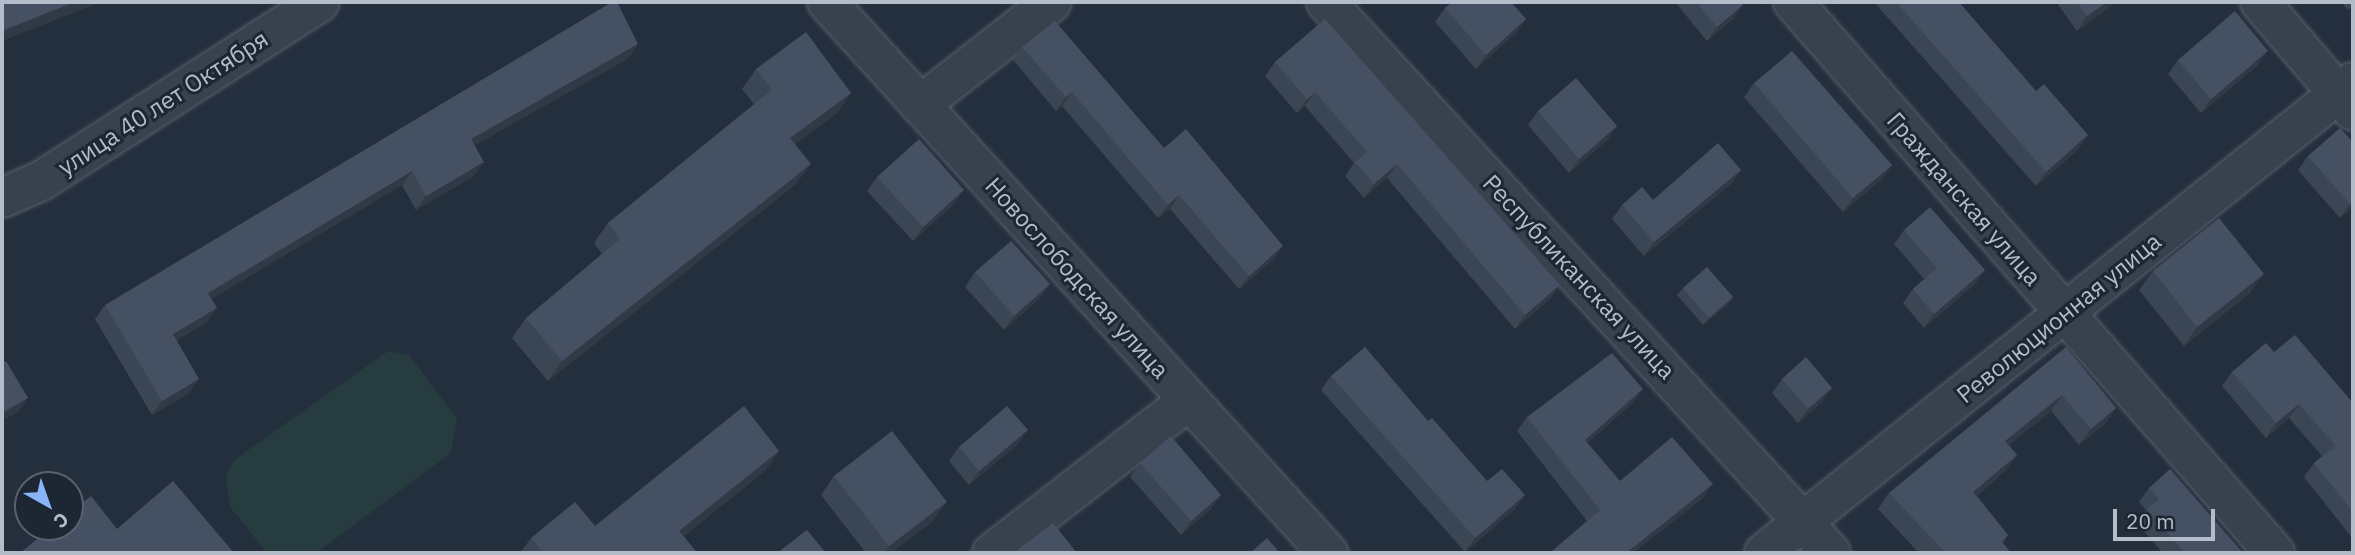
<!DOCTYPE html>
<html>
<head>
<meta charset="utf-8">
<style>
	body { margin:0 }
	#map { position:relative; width:2355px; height:555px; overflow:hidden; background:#242f3e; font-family:"IBM Plex Sans",sans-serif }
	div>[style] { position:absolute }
	.green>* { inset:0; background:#263c3f }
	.roads { filter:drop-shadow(0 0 2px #565f6c) drop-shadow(0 0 2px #565f6c) }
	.minor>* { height:38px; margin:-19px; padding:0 19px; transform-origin:19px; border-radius:19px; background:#38414e }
	.wall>* { inset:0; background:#3b4654 }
	.shaded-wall>* { inset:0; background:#303945 }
	.building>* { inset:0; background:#455162 }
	span { translate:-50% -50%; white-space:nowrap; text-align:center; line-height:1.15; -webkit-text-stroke:6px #1d2633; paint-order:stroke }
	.street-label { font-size:24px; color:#b4bcc9 }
	.frame { position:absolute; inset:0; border:4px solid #b4bcc9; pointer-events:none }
	.north { position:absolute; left:14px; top:471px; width:70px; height:70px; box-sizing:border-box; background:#1d2633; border:2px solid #59626f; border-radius:50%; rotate:140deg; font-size:19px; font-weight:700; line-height:28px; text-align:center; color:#b4bcc9 }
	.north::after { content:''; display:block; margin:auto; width:24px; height:32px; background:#8ab4f8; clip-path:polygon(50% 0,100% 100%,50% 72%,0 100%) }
	.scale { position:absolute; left:2113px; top:509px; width:102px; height:32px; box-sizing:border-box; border:4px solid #b4bcc9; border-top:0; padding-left:9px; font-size:21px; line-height:24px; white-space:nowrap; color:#b4bcc9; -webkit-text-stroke:5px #1d2633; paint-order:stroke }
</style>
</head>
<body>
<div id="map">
	<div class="green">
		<div style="clip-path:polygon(388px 351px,409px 355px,457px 418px,451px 453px,316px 553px,267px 553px,230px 507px,226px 476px,234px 460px)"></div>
	</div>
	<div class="roads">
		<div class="minor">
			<div style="left:827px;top:2px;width:745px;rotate:47.72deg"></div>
			<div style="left:1326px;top:2px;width:747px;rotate:47.49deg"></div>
			<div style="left:1793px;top:2px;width:732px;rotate:48.82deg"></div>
			<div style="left:2260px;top:2px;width:143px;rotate:49.5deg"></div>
			<div style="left:920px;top:105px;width:167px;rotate:-38deg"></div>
			<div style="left:2px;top:198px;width:43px;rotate:-23.6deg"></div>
			<div style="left:41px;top:181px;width:331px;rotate:-32.7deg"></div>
			<div style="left:992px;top:553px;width:249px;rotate:-37.8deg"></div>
			<div style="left:1764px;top:553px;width:754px;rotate:-38.65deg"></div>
		</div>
	</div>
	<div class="wall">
		<div style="clip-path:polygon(1675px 2px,1740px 2px,1733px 19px,1707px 41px)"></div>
		<div style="clip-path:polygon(1874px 2px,1959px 2px,2078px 150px,2036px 186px)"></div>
		<div style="clip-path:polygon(2056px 2px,2117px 2px,2077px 31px)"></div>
		<div style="clip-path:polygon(2341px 2px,2353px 2px,2353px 6px,2348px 10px)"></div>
		<div style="clip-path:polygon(1445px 8px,1526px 19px,1516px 33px,1476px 69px,1435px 22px)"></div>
		<div style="clip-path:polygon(1325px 19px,1550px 299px,1515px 329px,1387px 178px,1364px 198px,1345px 176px,1354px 163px,1305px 106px,1297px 113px,1265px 76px,1275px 62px)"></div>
		<div style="clip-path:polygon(1022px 47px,1164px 148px,1273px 260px,1239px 289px,1170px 209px,1158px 218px,1062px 106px,1056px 111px,1013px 60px)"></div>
		<div style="clip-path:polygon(629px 58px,475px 145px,474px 176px,416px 210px,402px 185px,211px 299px,207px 322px,177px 340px,189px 393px,152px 415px,95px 319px,105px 305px)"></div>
		<div style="clip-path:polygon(2178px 60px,2258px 65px,2201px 113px,2168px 74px)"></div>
		<div style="clip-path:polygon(756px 69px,851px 93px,837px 113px,795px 144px,796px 184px,548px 381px,512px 338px,526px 318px,602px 254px,594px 243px,608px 223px,754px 104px,742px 89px)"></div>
		<div style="clip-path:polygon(1754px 83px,1892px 165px,1882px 179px,1843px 212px,1744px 97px)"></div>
		<div style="clip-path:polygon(1538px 111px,1617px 126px,1607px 140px,1569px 173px,1528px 125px)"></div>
		<div style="clip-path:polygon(2353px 142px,2353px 207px,2340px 218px,2298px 170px,2308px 156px)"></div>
		<div style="clip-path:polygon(1741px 170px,1731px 184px,1644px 256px,1612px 219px,1622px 205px,1653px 200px)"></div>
		<div style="clip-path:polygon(877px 177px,954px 204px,913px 241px,867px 191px)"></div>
		<div style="clip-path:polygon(1904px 230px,1985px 270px,1975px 284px,1924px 328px,1903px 303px,1913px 289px,1924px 279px,1894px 244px)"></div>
		<div style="clip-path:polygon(2153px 271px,2250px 293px,2184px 346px,2139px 290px)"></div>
		<div style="clip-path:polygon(975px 272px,1050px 284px,1040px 298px,1004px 330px,965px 287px)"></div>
		<div style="clip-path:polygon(1683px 288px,1733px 297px,1728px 304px,1703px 325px,1677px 295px)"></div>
		<div style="clip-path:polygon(2066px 347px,2116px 408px,2105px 424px,2079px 445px,2051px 411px,2009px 445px,2017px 455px,2005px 471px,1977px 496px,2008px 535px,2003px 543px,2011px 553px,1919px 553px,1878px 509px,1889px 493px)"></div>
		<div style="clip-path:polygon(2274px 352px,2353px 403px,2353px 539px,2304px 477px,2314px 463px,2322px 456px,2289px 418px,2266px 438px,2222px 386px,2232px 372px)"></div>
		<div style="clip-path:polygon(1331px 376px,1428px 421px,1487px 481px,1525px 495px,1515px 509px,1465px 552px,1321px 390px)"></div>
		<div style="clip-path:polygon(1782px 379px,1822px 402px,1798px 423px,1772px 393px)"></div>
		<div style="clip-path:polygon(1633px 403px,1587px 443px,1620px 481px,1703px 498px,1633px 553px,1550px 553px,1587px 521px,1517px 431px,1527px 417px)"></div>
		<div style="clip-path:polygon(1018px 444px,969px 485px,949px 461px,959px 447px)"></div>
		<div style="clip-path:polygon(779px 451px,765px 471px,684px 536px,697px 553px,520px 553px,531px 538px,595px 526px)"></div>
		<div style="clip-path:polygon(1140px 463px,1221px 495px,1211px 509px,1181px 535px,1130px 477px)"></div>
		<div style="clip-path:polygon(834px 476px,933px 521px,891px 553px,866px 553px,821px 495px)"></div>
		<div style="clip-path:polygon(2149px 488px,2243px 553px,2163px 553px,2137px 523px,2146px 510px,2139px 502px)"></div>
	</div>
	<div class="shaded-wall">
		<div style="clip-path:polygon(75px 2px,101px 2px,2px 41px,2px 31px)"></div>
		<div style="clip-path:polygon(2107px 2px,2117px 2px,2077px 31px,2087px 16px)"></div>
		<div style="clip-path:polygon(1743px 5px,1733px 19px,1707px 41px,1717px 27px)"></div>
		<div style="clip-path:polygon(1526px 19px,1516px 33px,1476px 69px,1486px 55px)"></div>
		<div style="clip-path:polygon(638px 44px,629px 58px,461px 153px,471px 139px)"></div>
		<div style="clip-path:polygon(2268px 51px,2258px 65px,2201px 113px,2211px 99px)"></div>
		<div style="clip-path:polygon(1072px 92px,1062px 106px,1056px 111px,1066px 97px)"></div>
		<div style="clip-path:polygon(1315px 92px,1305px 106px,1297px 113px,1307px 99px)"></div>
		<div style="clip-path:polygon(851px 93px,837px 113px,776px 158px,790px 138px)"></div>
		<div style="clip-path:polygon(1617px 126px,1607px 140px,1569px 173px,1579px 159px)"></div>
		<div style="clip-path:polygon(2088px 135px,2078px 150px,2036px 186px,2046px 172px)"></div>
		<div style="clip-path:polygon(484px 162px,474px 176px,416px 210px,426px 196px)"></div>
		<div style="clip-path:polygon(811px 164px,796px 184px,548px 381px,562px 361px)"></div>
		<div style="clip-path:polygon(1397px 164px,1387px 178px,1364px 198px,1374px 184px)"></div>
		<div style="clip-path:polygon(1892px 165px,1882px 179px,1843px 212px,1853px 198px)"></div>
		<div style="clip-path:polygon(1741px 170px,1731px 184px,1644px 256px,1654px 242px)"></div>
		<div style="clip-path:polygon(412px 171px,402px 185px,198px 307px,208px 293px)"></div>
		<div style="clip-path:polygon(964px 190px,954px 204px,913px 241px,923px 227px)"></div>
		<div style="clip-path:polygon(1179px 195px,1170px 209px,1158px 218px,1168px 205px)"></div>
		<div style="clip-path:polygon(2353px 201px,2353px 207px,2340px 218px,2350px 204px)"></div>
		<div style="clip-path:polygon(1283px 246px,1273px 260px,1239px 289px,1249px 276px)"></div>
		<div style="clip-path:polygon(1985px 270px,1975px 284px,1924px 328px,1934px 314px)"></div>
		<div style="clip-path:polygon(2264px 274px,2250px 293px,2184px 346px,2197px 327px)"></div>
		<div style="clip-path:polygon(1050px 284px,1040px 298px,1004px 330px,1014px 316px)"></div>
		<div style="clip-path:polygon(1560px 285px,1550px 299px,1515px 329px,1525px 315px)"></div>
		<div style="clip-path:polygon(1733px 297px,1728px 304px,1703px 325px,1709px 318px)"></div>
		<div style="clip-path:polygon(217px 308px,207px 322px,163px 348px,173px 334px)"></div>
		<div style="clip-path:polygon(199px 379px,189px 393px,152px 415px,162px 401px)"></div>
		<div style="clip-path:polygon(1832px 388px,1822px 402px,1798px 423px,1808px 409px)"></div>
		<div style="clip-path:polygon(1643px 389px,1633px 403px,1575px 454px,1585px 440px)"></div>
		<div style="clip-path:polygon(2062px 395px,2051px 411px,1994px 458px,2005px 441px)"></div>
		<div style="clip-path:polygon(28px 398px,18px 412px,2px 421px,2px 413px)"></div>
		<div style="clip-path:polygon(2299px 404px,2289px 418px,2266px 438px,2276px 423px)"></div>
		<div style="clip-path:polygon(2116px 408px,2105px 424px,2079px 445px,2091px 429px)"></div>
		<div style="clip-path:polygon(1028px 430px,1018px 444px,969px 485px,979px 471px)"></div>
		<div style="clip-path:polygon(779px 451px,765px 471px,665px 551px,679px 531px)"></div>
		<div style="clip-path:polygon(2017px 455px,2005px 471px,1962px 508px,1973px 492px)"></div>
		<div style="clip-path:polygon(1713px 484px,1703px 498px,1633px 553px,1626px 553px)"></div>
		<div style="clip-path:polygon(1221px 495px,1211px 509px,1181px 535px,1191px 521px)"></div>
		<div style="clip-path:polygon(1525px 495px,1515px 509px,1465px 552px,1475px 538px)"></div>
		<div style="clip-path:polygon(947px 502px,933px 521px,891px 553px,884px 553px,889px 546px)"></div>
	</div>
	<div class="building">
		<div style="clip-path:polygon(2px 2px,75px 2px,2px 31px)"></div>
		<div style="clip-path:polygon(612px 2px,617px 2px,638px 44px,471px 139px,484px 162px,426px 196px,412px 171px,208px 293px,217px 308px,173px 334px,199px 379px,162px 401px,105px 305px)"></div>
		<div style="clip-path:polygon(1452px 2px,1511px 2px,1526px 19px,1486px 55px,1445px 8px)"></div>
		<div style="clip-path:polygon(1696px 2px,1740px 2px,1743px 5px,1717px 27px)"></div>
		<div style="clip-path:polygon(1896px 2px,1959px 2px,2036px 91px,2044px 84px,2088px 135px,2046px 172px)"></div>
		<div style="clip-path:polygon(2077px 2px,2107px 2px,2087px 16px)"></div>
		<div style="clip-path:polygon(2235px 11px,2268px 51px,2211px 99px,2178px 60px)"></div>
		<div style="clip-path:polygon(1325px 19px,1560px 285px,1525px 315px,1397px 164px,1374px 184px,1355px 162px,1367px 152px,1315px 92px,1307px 99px,1275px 62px)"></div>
		<div style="clip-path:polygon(1055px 21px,1164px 148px,1186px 129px,1283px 246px,1249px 276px,1179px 195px,1168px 205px,1072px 92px,1066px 97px,1022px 47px)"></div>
		<div style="clip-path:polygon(806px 32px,851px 93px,790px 138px,811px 164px,562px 361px,526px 318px,620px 239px,608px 223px,772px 90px,756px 69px)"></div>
		<div style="clip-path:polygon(1792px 51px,1892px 165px,1853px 198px,1754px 83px)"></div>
		<div style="clip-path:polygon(1576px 78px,1617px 126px,1579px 159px,1538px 111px)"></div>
		<div style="clip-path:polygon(2340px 128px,2353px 142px,2353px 201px,2350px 204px,2308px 156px)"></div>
		<div style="clip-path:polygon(919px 139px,964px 190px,923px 227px,877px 177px)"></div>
		<div style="clip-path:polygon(1718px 143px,1741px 170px,1654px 242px,1622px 205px,1642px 187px,1653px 200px)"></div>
		<div style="clip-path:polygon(1930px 207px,1985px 270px,1934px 314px,1913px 289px,1937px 268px,1904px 230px)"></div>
		<div style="clip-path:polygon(2219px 218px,2264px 274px,2197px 327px,2153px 271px)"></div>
		<div style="clip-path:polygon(1011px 241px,1050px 284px,1014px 316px,975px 272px)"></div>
		<div style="clip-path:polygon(1707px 267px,1733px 297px,1709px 318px,1683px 288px)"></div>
		<div style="clip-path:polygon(2295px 335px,2353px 403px,2353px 512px,2314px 463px,2336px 446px,2299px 404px,2276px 423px,2232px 372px,2266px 343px,2274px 352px)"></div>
		<div style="clip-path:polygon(1365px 347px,1428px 421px,1432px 418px,1487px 481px,1502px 469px,1525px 495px,1475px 538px,1331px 376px)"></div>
		<div style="clip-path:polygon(2066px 347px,2116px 408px,2091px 429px,2062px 395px,2005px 441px,2017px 455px,1973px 492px,2008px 535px,2001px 541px,2011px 553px,1946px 553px,1889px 493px)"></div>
		<div style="clip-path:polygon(1612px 353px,1643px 389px,1585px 440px,1620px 481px,1672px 437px,1713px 484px,1626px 553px,1550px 553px,1600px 510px,1527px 417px)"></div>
		<div style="clip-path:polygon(1806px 357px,1832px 388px,1808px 409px,1782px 379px)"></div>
		<div style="clip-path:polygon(6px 361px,28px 398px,2px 413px,2px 363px)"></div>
		<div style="clip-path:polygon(744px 406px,779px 451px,679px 531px,697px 553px,543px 553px,531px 538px,575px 502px,595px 526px)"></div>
		<div style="clip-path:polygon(1007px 406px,1028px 430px,979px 471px,959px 447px)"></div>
		<div style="clip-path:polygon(892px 431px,947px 502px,889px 546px,834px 476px)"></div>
		<div style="clip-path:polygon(1171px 436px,1221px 495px,1191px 521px,1140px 463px)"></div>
		<div style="clip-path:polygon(2170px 469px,2243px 553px,2185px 553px,2147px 509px,2159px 499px,2149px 488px)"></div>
		<div style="clip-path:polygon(173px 481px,234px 553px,20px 553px,52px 527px,70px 527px,70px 513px,91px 496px,117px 529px)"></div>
		<div style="clip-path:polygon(1053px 523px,1077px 553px,1014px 553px)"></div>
		<div style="clip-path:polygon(807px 530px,826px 553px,777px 553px)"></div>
		<div style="clip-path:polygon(1267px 538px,1280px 553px,1250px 553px)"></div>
		<div style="clip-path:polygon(1798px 548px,1802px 553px,1792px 553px)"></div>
	</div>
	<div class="street-label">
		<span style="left:163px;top:103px;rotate:-33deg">улица 40 лет Октября</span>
		<span style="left:1964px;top:199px;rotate:49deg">Гражданская улица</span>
		<span style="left:1579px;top:277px;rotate:47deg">Республиканская улица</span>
		<span style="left:1077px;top:278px;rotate:48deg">Новослободская улица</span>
		<span style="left:2059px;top:318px;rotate:-39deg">Революционная улица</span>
	</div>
	<div class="frame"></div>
	<div class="north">С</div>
	<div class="scale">20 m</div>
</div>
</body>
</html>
